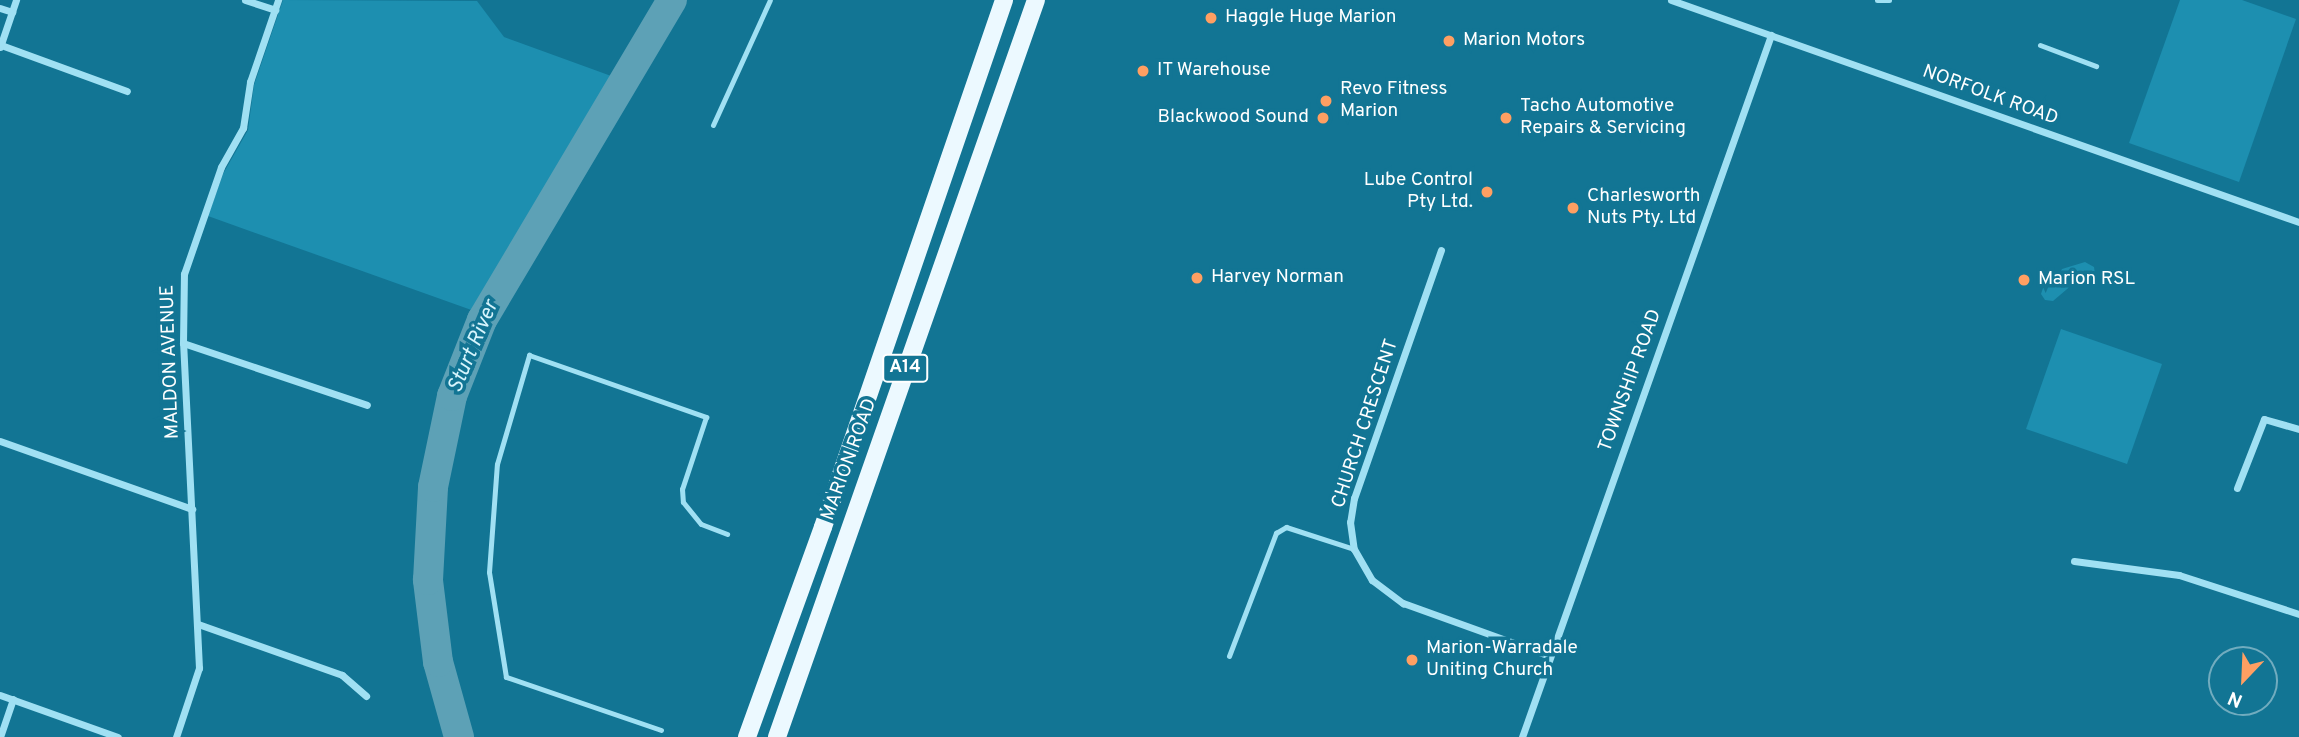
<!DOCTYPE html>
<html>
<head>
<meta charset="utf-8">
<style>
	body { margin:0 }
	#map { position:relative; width:2299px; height:737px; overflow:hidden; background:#127594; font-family:Overpass,sans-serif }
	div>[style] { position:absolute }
	.green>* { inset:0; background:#1d8fb0 }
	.river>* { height:30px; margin:-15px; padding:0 15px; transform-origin:15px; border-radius:15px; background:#5da1b6 }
	.lane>* { height:5px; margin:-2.5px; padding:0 2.5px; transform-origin:2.5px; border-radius:2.5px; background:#a0e0f3 }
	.street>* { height:7px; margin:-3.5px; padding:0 3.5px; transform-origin:3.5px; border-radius:3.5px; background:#a0e0f3 }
	.primary>* { height:18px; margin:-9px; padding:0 9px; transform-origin:9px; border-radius:9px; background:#ecf9ff }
	.dots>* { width:19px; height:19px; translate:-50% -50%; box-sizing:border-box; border:4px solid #127594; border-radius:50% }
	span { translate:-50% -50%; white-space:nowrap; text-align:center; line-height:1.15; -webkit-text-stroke:7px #127594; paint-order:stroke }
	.shield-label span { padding:2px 5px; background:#127594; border:2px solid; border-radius:5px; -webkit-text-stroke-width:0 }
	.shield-label { font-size:18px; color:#fff; font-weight:700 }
	.poi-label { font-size:19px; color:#fff }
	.left { translate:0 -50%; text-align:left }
	.right { translate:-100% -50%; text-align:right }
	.street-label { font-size:19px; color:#fff }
	.water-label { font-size:21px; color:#d6f4fc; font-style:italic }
	.north { position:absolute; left:2208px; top:646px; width:70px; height:70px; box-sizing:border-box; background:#127594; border:2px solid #71acbf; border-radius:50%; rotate:203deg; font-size:19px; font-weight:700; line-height:28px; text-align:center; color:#fff }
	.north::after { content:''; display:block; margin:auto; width:24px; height:32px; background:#ff9f62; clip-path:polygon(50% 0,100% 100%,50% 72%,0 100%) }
</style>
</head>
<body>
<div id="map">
	<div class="green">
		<div style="clip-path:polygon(283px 0,477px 1px,504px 37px,614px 77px,477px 312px,208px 216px,223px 174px,248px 130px,254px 85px)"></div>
		<div style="clip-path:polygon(2180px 0,2242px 0,2296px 19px,2239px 182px,2129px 143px)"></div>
		<div style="clip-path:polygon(2085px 262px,2094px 267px,2095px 274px,2073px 284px,2053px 301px,2045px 300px,2041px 294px,2043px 288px,2056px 280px,2062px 269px)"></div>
		<div style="clip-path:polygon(2061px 329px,2162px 364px,2127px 464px,2026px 429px)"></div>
	</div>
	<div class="river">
		<div style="left:459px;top:737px;width:78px;rotate:-105.6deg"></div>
		<div style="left:438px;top:662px;width:83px;rotate:-97deg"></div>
		<div style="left:428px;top:580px;width:93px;rotate:-86.9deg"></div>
		<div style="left:433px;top:487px;width:93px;rotate:-78.2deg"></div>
		<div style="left:452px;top:396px;width:82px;rotate:-68.5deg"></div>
		<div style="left:482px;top:320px;width:372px;rotate:-59.3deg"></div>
	</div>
	<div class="lane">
		<div style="left:1877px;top:0;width:12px"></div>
		<div style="left:2040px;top:45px;width:60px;rotate:20.6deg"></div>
		<div style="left:713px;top:125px;width:137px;rotate:-65.5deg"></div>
		<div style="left:1229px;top:656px;width:132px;rotate:-69.1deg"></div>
		<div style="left:1276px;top:533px;width:12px;rotate:-31deg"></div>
		<div style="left:1286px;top:527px;width:71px;rotate:17.9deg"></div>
		<div style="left:661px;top:730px;width:164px;rotate:-161.1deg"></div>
		<div style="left:506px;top:677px;width:106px;rotate:-99.2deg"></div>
		<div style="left:489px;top:572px;width:108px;rotate:-85.8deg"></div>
		<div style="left:497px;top:464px;width:114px;rotate:-73.6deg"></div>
		<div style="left:529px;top:355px;width:188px;rotate:19.3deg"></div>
		<div style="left:706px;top:417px;width:76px;rotate:108.4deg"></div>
		<div style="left:682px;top:489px;width:13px;rotate:86deg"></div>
		<div style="left:683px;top:502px;width:28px;rotate:51deg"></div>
		<div style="left:701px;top:524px;width:28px;rotate:21deg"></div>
	</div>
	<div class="street">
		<div style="left:245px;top:0;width:32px;rotate:18deg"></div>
		<div style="left:1671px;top:0;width:666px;rotate:19.47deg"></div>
		<div style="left:0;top:8px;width:13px;rotate:18deg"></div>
		<div style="left:1px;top:45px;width:134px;rotate:20.1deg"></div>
		<div style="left:0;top:47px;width:50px;rotate:-71.2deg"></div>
		<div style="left:1441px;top:250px;width:263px;rotate:109.3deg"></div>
		<div style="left:1354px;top:498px;width:24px;rotate:99deg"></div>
		<div style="left:1350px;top:522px;width:27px;rotate:82deg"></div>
		<div style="left:1354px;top:549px;width:36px;rotate:60deg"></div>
		<div style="left:1372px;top:580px;width:39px;rotate:37deg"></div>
		<div style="left:1403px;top:603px;width:156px;rotate:19.8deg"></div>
		<div style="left:183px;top:343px;width:194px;rotate:18.6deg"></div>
		<div style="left:0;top:441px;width:204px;rotate:19.5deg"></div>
		<div style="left:2237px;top:488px;width:74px;rotate:-68.6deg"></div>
		<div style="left:2264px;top:419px;width:36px;rotate:16deg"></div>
		<div style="left:2074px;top:561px;width:106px;rotate:7.6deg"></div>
		<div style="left:2179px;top:575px;width:126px;rotate:18deg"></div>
		<div style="left:198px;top:624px;width:153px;rotate:19.5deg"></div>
		<div style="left:342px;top:675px;width:32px;rotate:41deg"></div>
		<div style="left:0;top:695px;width:125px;rotate:19.6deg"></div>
		<div style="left:0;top:737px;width:40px;rotate:-71.1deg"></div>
		<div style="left:176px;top:737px;width:73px;rotate:-71.6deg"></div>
		<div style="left:199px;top:668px;width:325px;rotate:-92.8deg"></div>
		<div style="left:183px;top:343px;width:69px;rotate:-89.2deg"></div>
		<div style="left:184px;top:274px;width:113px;rotate:-70.9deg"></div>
		<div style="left:221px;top:167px;width:45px;rotate:-60.6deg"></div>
		<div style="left:243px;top:128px;width:47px;rotate:-81.3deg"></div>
		<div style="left:250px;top:82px;width:87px;rotate:-71.1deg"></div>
		<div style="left:1522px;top:737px;width:745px;rotate:-70.47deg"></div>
	</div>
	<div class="primary">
		<div style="left:747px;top:737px;width:223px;rotate:-70.1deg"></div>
		<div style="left:823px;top:527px;width:557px;rotate:-71.04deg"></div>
		<div style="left:777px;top:737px;width:781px;rotate:-70.64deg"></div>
	</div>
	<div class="dots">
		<div style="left:1211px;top:18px;background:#ff9f62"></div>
		<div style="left:1449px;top:41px;background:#ff9f62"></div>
		<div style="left:1143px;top:71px;background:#ff9f62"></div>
		<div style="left:1326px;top:101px;background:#ff9f62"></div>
		<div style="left:1323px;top:118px;background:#ff9f62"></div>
		<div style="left:1506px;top:118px;background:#ff9f62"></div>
		<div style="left:1487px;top:192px;background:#ff9f62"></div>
		<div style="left:1573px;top:208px;background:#ff9f62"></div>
		<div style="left:1197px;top:278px;background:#ff9f62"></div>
		<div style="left:2024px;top:280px;background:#ff9f62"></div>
		<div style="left:1412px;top:660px;background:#ff9f62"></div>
	</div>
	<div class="shield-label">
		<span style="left:905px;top:368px">A14</span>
	</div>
	<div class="poi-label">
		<span class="left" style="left:1225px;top:18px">Haggle Huge Marion</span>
		<span class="left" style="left:1463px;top:41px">Marion Motors</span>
		<span class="left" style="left:1157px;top:71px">IT Warehouse</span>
		<span class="left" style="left:1340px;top:101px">Revo Fitness<br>Marion</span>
		<span class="left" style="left:1520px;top:118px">Tacho Automotive<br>Repairs &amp; Servicing</span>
		<span class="right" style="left:1309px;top:118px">Blackwood Sound</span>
		<span class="right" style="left:1473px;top:192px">Lube Control<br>Pty Ltd.</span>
		<span class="left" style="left:1587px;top:208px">Charlesworth<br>Nuts Pty. Ltd</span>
		<span class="left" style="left:1211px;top:278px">Harvey Norman</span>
		<span class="left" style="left:2038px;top:280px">Marion RSL</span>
		<span class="left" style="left:1426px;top:660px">Marion-Warradale<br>Uniting Church</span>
	</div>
	<div class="street-label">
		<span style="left:1990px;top:96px;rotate:20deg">NORFOLK ROAD</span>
		<span style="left:171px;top:362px;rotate:-92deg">MALDON AVENUE</span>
		<span style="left:1631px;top:381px;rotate:-70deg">TOWNSHIP ROAD</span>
		<span style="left:1366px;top:424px;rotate:-72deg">CHURCH CRESCENT</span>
		<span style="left:850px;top:460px;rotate:-70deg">MARION ROAD</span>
	</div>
	<div class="water-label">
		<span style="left:474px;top:347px;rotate:-67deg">Sturt River</span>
	</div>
	<div class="north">N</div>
</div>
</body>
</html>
